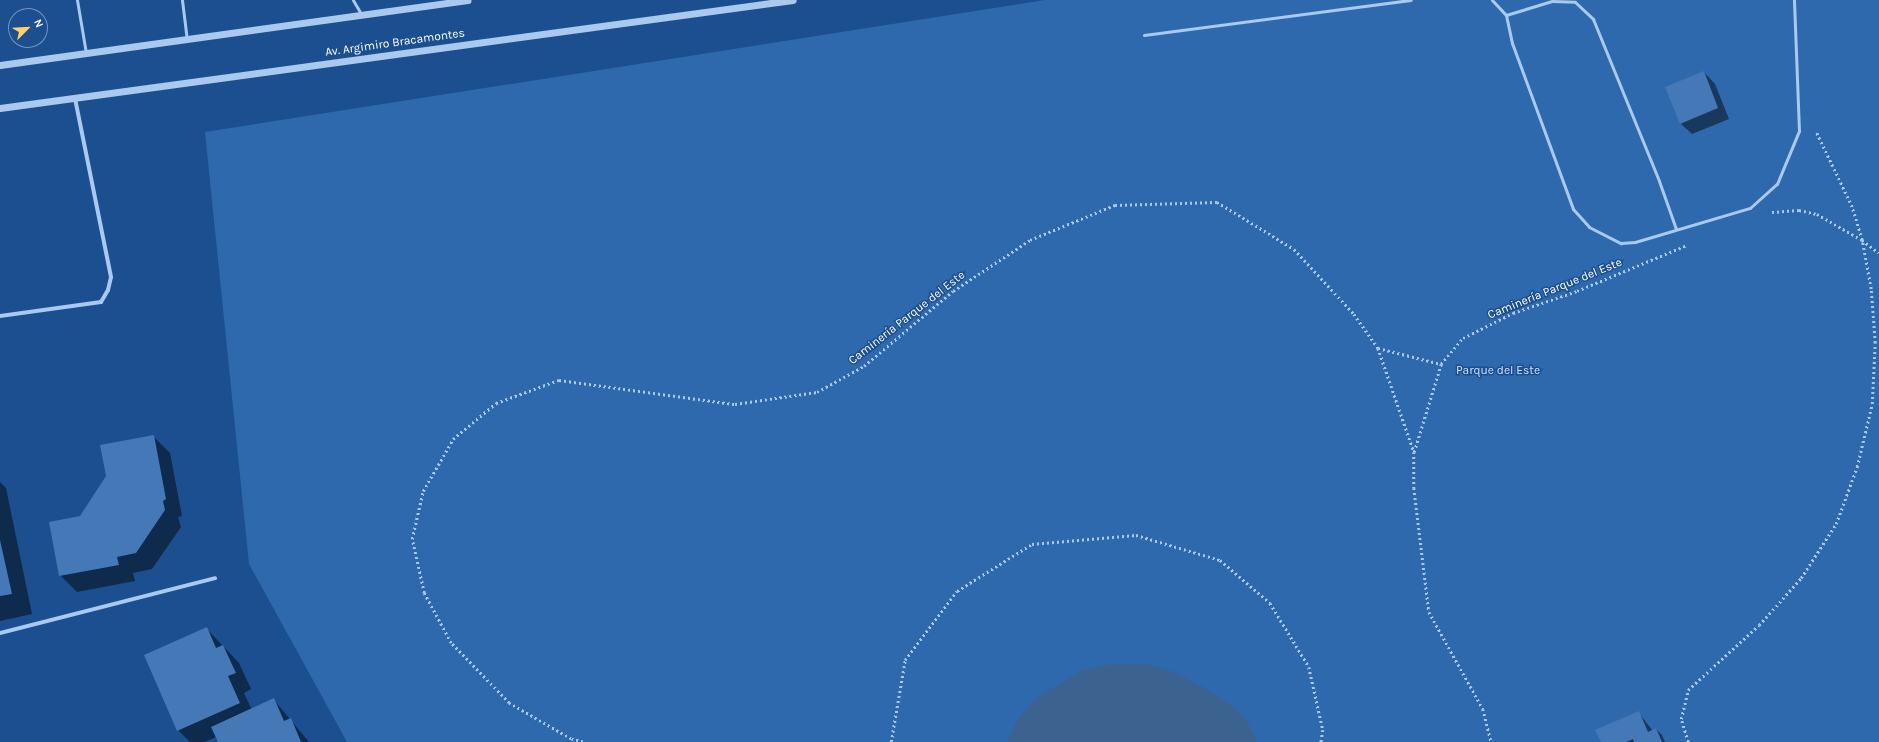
<!DOCTYPE html>
<html>
<head>
<meta charset="utf-8">
<style>
	body { margin:0 }
	#map { position:relative; width:1879px; height:742px; overflow:hidden; background:#1b4f8f; font-family:Karla,sans-serif }
	div>[style] { position:absolute }
	.green>* { inset:0; background:#2e69ad }
	.water>* { inset:0; background:#3c6290 }
	.shadow>* { inset:0; background:#0007 }
	.building>* { inset:0; background:#4478b7 }
	.path>* { height:2.5px; margin-top:-1.25px; transform-origin:0; background:repeating-linear-gradient(90deg,#a9c9ee 0 2px,transparent 0 5px) }
	.service>* { height:3px; margin:-1.5px; padding:0 1.5px; transform-origin:1.5px; border-radius:1.5px; background:#a9c9ee }
	.minor>* { height:4px; margin:-2px; padding:0 2px; transform-origin:2px; border-radius:2px; background:#a9c9ee }
	.tertiary>* { height:7px; margin:-3.5px; padding:0 3.5px; transform-origin:3.5px; border-radius:3.5px; background:#a9c9ee }
	span { translate:-50% -50%; white-space:nowrap; text-align:center; line-height:1.15; -webkit-text-stroke:3px #1b4f8f; paint-order:stroke }
	.street-label { font-size:12px; color:#fff }
	.park-label { font-size:12px; color:#cfe3fa }
	.north { position:absolute; left:8px; top:8px; width:40px; height:40px; box-sizing:border-box; background:#1b4f8f; border:1px solid #7695bc; border-radius:50%; rotate:66deg; font-size:11px; font-weight:700; line-height:16px; text-align:center; color:#fff }
	.north::after { content:''; display:block; margin:auto; width:14px; height:18px; background:#ffd166; clip-path:polygon(50% 0,100% 100%,50% 72%,0 100%) }
</style>
</head>
<body>
<div id="map">
	<div class="green">
		<div style="clip-path:polygon(1045px 0,1879px 0,1879px 742px,347px 742px,249px 564px,205px 132px)"></div>
	</div>
	<div class="water">
		<div style="clip-path:polygon(1113px 664px,1145px 664px,1174px 672px,1201px 686px,1225px 701px,1245px 718px,1257px 742px,1007px 742px,1018px 719px,1036px 698px,1083px 670px)"></div>
	</div>
	<div class="shadow">
		<div style="clip-path:polygon(1704px 72px,1715px 84px,1729px 119px,1692px 134px,1680px 123px)"></div>
		<div style="clip-path:polygon(153px 436px,170px 453px,182px 516px,178px 517px,181px 527px,152px 569px,133px 573px,135px 581px,77px 592px,60px 575px,80px 517px)"></div>
		<div style="clip-path:polygon(0 482px,6px 488px,32px 614px,0 621px)"></div>
		<div style="clip-path:polygon(206px 628px,239px 663px,251px 689px,244px 693px,252px 710px,274px 700px,309px 742px,219px 742px,216px 737px,205px 742px,190px 742px,178px 730px)"></div>
		<div style="clip-path:polygon(1638px 712px,1653px 731px,1656px 729px,1662px 735px,1665px 742px,1602px 742px)"></div>
	</div>
	<div class="building">
		<div style="clip-path:polygon(1704px 71px,1718px 108px,1680px 124px,1665px 87px)"></div>
		<div style="clip-path:polygon(154px 435px,166px 499px,163px 501px,165px 510px,136px 553px,117px 557px,119px 565px,59px 576px,49px 522px,80px 516px,106px 476px,100px 445px)"></div>
		<div style="clip-path:polygon(0 540px,12px 594px,0 596px)"></div>
		<div style="clip-path:polygon(207px 627px,216px 648px,223px 645px,236px 673px,228px 676px,240px 703px,177px 731px,144px 655px)"></div>
		<div style="clip-path:polygon(274px 698px,284px 721px,291px 718px,301px 742px,218px 742px,211px 727px)"></div>
		<div style="clip-path:polygon(1639px 711px,1648px 732px,1656px 728px,1662px 742px,1634px 742px,1633px 739px,1626px 742px,1601px 742px,1595px 730px)"></div>
	</div>
	<div class="path">
		<div style="left:1772px;top:212px;width:27px;rotate:-4deg"></div>
		<div style="left:1799px;top:210px;width:18px;rotate:13deg"></div>
		<div style="left:1817px;top:214px;width:52px;rotate:30deg"></div>
		<div style="left:1862px;top:240px;width:21px;rotate:37deg"></div>
		<div style="left:1378px;top:348px;width:65px;rotate:14.3deg"></div>
		<div style="left:1414px;top:452px;width:36px;rotate:90deg"></div>
		<div style="left:1414px;top:488px;width:125px;rotate:83.1deg"></div>
		<div style="left:1429px;top:612px;width:111px;rotate:60.9deg"></div>
		<div style="left:1483px;top:709px;width:34px;rotate:76deg"></div>
		<div style="left:583px;top:742px;width:12px;rotate:-166deg"></div>
		<div style="left:571px;top:739px;width:72px;rotate:-149.9deg"></div>
		<div style="left:509px;top:703px;width:83px;rotate:-134deg"></div>
		<div style="left:451px;top:643px;width:57px;rotate:-118.4deg"></div>
		<div style="left:424px;top:593px;width:55px;rotate:-102.5deg"></div>
		<div style="left:412px;top:539px;width:49px;rotate:-77.1deg"></div>
		<div style="left:423px;top:491px;width:60px;rotate:-60deg"></div>
		<div style="left:453px;top:439px;width:56px;rotate:-39.9deg"></div>
		<div style="left:496px;top:403px;width:67px;rotate:-20.1deg"></div>
		<div style="left:559px;top:380px;width:178px;rotate:7.8deg"></div>
		<div style="left:735px;top:404px;width:83px;rotate:-8.3deg"></div>
		<div style="left:817px;top:392px;width:54px;rotate:-29deg"></div>
		<div style="left:864px;top:366px;width:116px;rotate:-40.1deg"></div>
		<div style="left:953px;top:291px;width:92px;rotate:-33.5deg"></div>
		<div style="left:1030px;top:240px;width:92px;rotate:-22.4deg"></div>
		<div style="left:1115px;top:205px;width:102px;rotate:-1.7deg"></div>
		<div style="left:1217px;top:202px;width:90px;rotate:31.4deg"></div>
		<div style="left:1294px;top:249px;width:88px;rotate:47.3deg"></div>
		<div style="left:1354px;top:314px;width:42px;rotate:54.8deg"></div>
		<div style="left:1378px;top:348px;width:110px;rotate:70.9deg"></div>
		<div style="left:1414px;top:452px;width:92px;rotate:-72.9deg"></div>
		<div style="left:1441px;top:364px;width:34px;rotate:-50deg"></div>
		<div style="left:1463px;top:338px;width:56px;rotate:-26.6deg"></div>
		<div style="left:1513px;top:313px;width:68px;rotate:-19deg"></div>
		<div style="left:1577px;top:291px;width:119px;rotate:-22.7deg"></div>
		<div style="left:891px;top:742px;width:83px;rotate:-80.3deg"></div>
		<div style="left:905px;top:660px;width:86px;rotate:-53deg"></div>
		<div style="left:957px;top:591px;width:89px;rotate:-32.1deg"></div>
		<div style="left:1032px;top:544px;width:104px;rotate:-4.9deg"></div>
		<div style="left:1136px;top:535px;width:88px;rotate:16.6deg"></div>
		<div style="left:1220px;top:560px;width:66px;rotate:40.7deg"></div>
		<div style="left:1270px;top:603px;width:75px;rotate:58.6deg"></div>
		<div style="left:1309px;top:667px;width:65px;rotate:77.5deg"></div>
		<div style="left:1323px;top:730px;width:12px;rotate:99deg"></div>
		<div style="left:1688px;top:742px;width:24px;rotate:-107deg"></div>
		<div style="left:1681px;top:719px;width:30px;rotate:-76deg"></div>
		<div style="left:1688px;top:690px;width:96px;rotate:-42.5deg"></div>
		<div style="left:1759px;top:625px;width:63px;rotate:-48.2deg"></div>
		<div style="left:1801px;top:578px;width:64px;rotate:-57.1deg"></div>
		<div style="left:1836px;top:524px;width:61px;rotate:-69.8deg"></div>
		<div style="left:1857px;top:467px;width:65px;rotate:-76.6deg"></div>
		<div style="left:1872px;top:404px;width:61px;rotate:-87.2deg"></div>
		<div style="left:1875px;top:343px;width:54px;rotate:-94.2deg"></div>
		<div style="left:1871px;top:289px;width:50px;rotate:-100.4deg"></div>
		<div style="left:1862px;top:240px;width:34px;rotate:-107deg"></div>
		<div style="left:1852px;top:207px;width:83px;rotate:-115.6deg"></div>
	</div>
	<div class="service">
		<div style="left:77px;top:0;width:54px;rotate:80.4deg"></div>
		<div style="left:182px;top:0;width:38px;rotate:83deg"></div>
		<div style="left:353px;top:0;width:16px;rotate:60deg"></div>
		<div style="left:1492px;top:0;width:21px;rotate:47deg"></div>
		<div style="left:1506px;top:15px;width:29px;rotate:78deg"></div>
		<div style="left:1512px;top:43px;width:177px;rotate:69.8deg"></div>
		<div style="left:1573px;top:209px;width:24px;rotate:48deg"></div>
		<div style="left:1589px;top:227px;width:36px;rotate:27deg"></div>
		<div style="left:1621px;top:243px;width:14px;rotate:-4deg"></div>
		<div style="left:1635px;top:242px;width:120px;rotate:-16.5deg"></div>
		<div style="left:1750px;top:208px;width:36px;rotate:-42deg"></div>
		<div style="left:1777px;top:184px;width:57px;rotate:-67.5deg"></div>
		<div style="left:1799px;top:131px;width:131px;rotate:-92.2deg"></div>
		<div style="left:1506px;top:15px;width:48px;rotate:-16.9deg"></div>
		<div style="left:1552px;top:1px;width:23px;rotate:2deg"></div>
		<div style="left:1575px;top:2px;width:25px;rotate:43deg"></div>
		<div style="left:1593px;top:19px;width:175px;rotate:67.8deg"></div>
		<div style="left:1659px;top:181px;width:51px;rotate:70.5deg"></div>
		<div style="left:1144px;top:35px;width:269px;rotate:-7.5deg"></div>
	</div>
	<div class="minor">
		<div style="left:0;top:316px;width:102px;rotate:-7.9deg"></div>
		<div style="left:101px;top:302px;width:14px;rotate:-60deg"></div>
		<div style="left:108px;top:290px;width:13px;rotate:-77deg"></div>
		<div style="left:111px;top:277px;width:183px;rotate:-101.4deg"></div>
		<div style="left:0;top:633px;width:222px;rotate:-14.3deg"></div>
	</div>
	<div class="tertiary">
		<div style="left:0;top:65px;width:472px;rotate:-7.9deg"></div>
		<div style="left:0;top:108px;width:800px;rotate:-7.76deg"></div>
	</div>
	<div class="street-label">
		<span style="left:395px;top:43px;rotate:-8deg">Av. Argimiro Bracamontes</span>
		<span style="left:1555px;top:289px;rotate:-22deg">Caminería Parque del Este</span>
		<span style="left:907px;top:318px;rotate:-38deg">Caminería Parque del Este</span>
	</div>
	<div class="park-label">
		<span style="left:1498px;top:371px">Parque del Este</span>
	</div>
	<div class="north">N</div>
</div>
</body>
</html>
